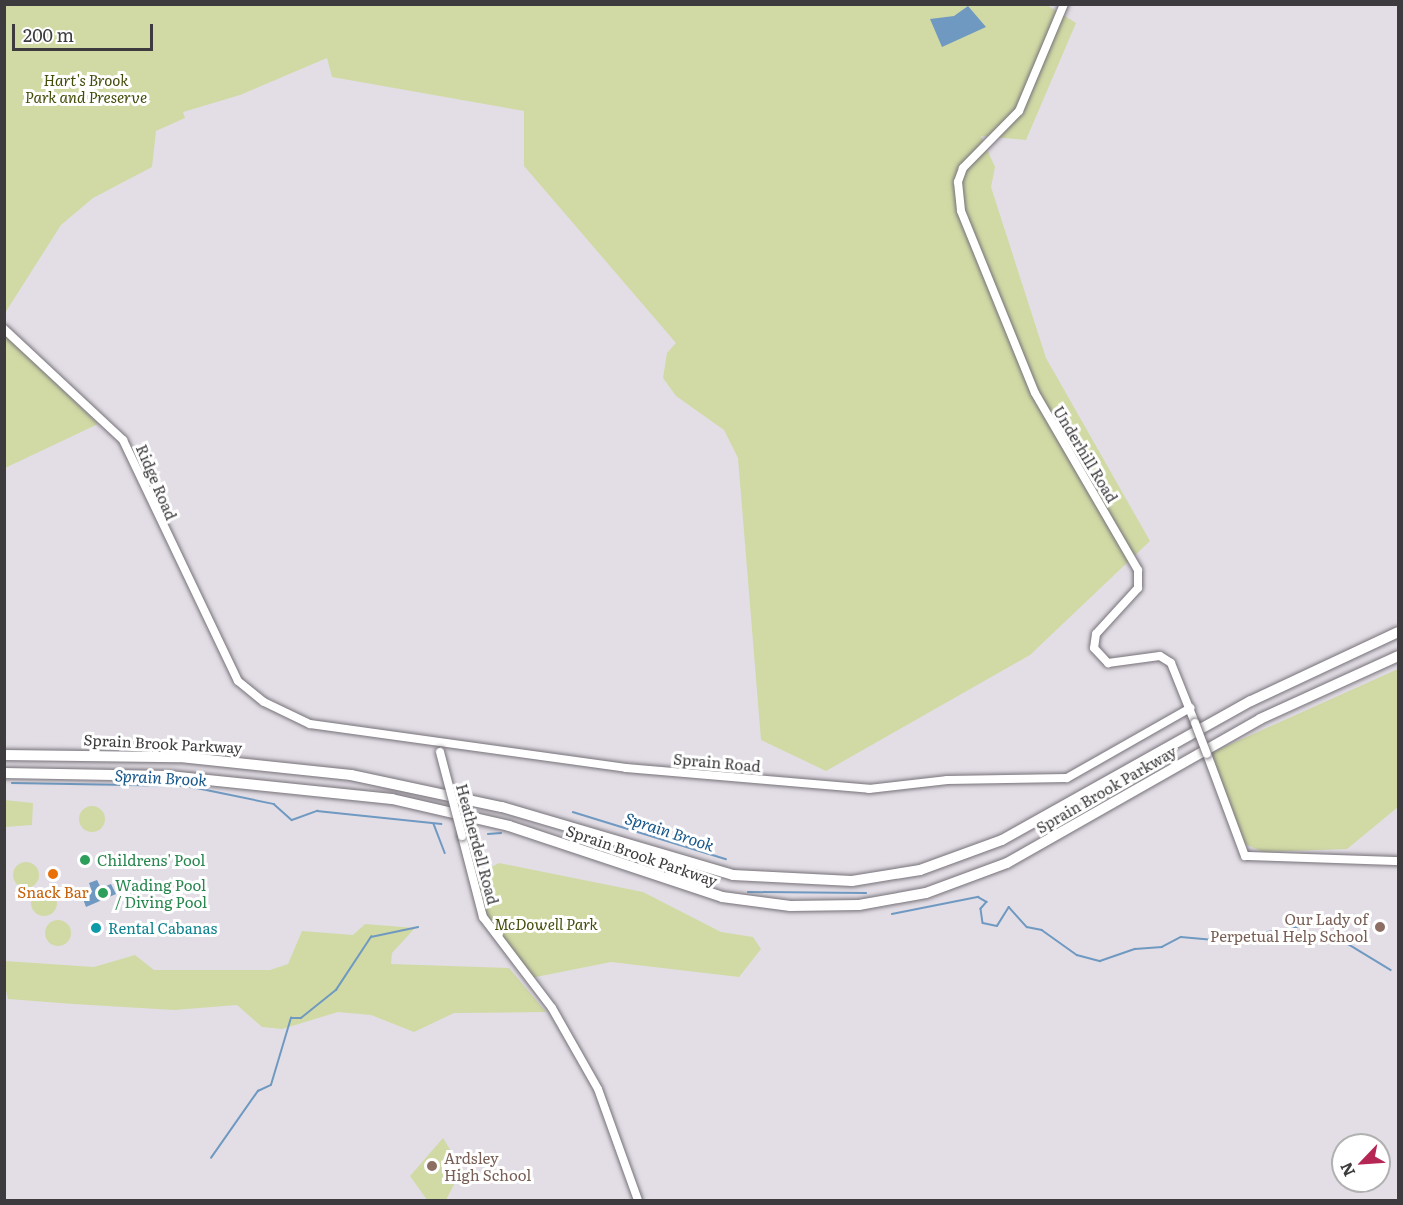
<!DOCTYPE html>
<html>
<head>
<meta charset="utf-8">
<style>
	body { margin:0 }
	#map { position:relative; width:1403px; height:1205px; overflow:hidden; background:#e3dee6; font-family:Literata,serif }
	div>[style] { position:absolute }
	.green>* { inset:0; background:#d1daa5 }
	.round { border-radius:50% }
	.water>* { inset:0; background:#6f99c1 }
	.stream>* { height:1.5px; margin:-0.75px; padding:0 0.75px; transform-origin:0.75px; border-radius:0.75px; background:#6f99c1 }
	.roads { filter:drop-shadow(0 0 2px #767178) drop-shadow(0 0 2px #767178) }
	.minor>* { height:8px; margin:-4px; padding:0 4px; transform-origin:4px; border-radius:4px; background:#fff }
	.highway>* { height:10px; margin:-5px; padding:0 5px; transform-origin:5px; border-radius:5px; background:#fff }
	.bridges { filter:drop-shadow(0 0 2px #767178) drop-shadow(0 0 2px #767178) }
	.minor-bridge>* { height:8px; margin:-4px; padding:0 4px; transform-origin:4px; border-radius:4px; background:#fff }
	.dots>* { width:16px; height:16px; translate:-50% -50%; box-sizing:border-box; border:3px solid #fff; border-radius:50% }
	span { translate:-50% -50%; white-space:nowrap; text-align:center; line-height:1.15; -webkit-text-stroke:6px #fff; paint-order:stroke }
	.park-label { font-size:15px; color:#454c0a; font-style:italic }
	.street-label { font-size:15px; color:#3d3b3e }
	.leisure-label { font-size:15px; color:#27864d }
	.left { translate:0 -50%; text-align:left }
	.food-label { font-size:15px; color:#c56008 }
	.education-label { font-size:15px; color:#785e54 }
	.right { translate:-100% -50%; text-align:right }
	.culture-label { font-size:15px; color:#0d838f }
	.water-label { font-size:16px; color:#165689; font-style:italic }
	.frame { position:absolute; inset:0; border:6px solid #3d3b3e; pointer-events:none }
	.north { position:absolute; left:1331px; top:1133px; width:60px; height:60px; box-sizing:border-box; background:#fff; border:2px solid #b1b1b2; border-radius:50%; rotate:245deg; font-size:16px; font-weight:700; line-height:24px; text-align:center; color:#3d3b3e }
	.north::after { content:''; display:block; margin:auto; width:21px; height:27px; background:#b62655; clip-path:polygon(50% 0,100% 100%,50% 72%,0 100%) }
	.scale { position:absolute; left:12px; top:24px; width:141px; height:27px; box-sizing:border-box; border:3px solid #3d3b3e; border-top:0; padding-left:8px; font-size:18px; line-height:21px; white-space:nowrap; color:#3d3b3e; -webkit-text-stroke:4px #fff; paint-order:stroke }
</style>
</head>
<body>
<div id="map">
	<div class="green">
		<div style="clip-path:polygon(5px 5px,1047px 5px,1076px 23px,1026px 140px,981px 136px,995px 167px,991px 187px,1046px 358px,1150px 541px,1030px 655px,826px 771px,761px 740px,738px 458px,724px 430px,676px 396px,663px 378px,667px 353px,676px 343px,524px 166px,524px 111px,332px 77px,327px 58px,240px 95px,183px 112px,185px 118px,156px 131px,152px 167px,93px 198px,61px 225px,5px 313px)"></div>
		<div style="clip-path:polygon(4px 333px,98px 424px,5px 468px,4px 468px)"></div>
		<div style="clip-path:polygon(1398px 669px,1398px 807px,1347px 849px,1263px 852px,1245px 844px,1211px 753px)"></div>
		<div style="clip-path:polygon(5px 800px,33px 803px,32px 825px,5px 827px)"></div>
		<div class="round" style="left:79px;top:806px;width:26px;height:26px"></div>
		<div class="round" style="left:13px;top:862px;width:26px;height:26px"></div>
		<div style="clip-path:polygon(499px 863px,643px 892px,721px 932px,753px 937px,761px 949px,739px 977px,611px 962px,531px 978px,486px 918px,475px 876px)"></div>
		<div class="round" style="left:31px;top:890px;width:26px;height:26px"></div>
		<div class="round" style="left:45px;top:920px;width:26px;height:26px"></div>
		<div style="clip-path:polygon(365px 924px,415px 928px,392px 953px,391px 964px,509px 968px,546px 1012px,454px 1013px,414px 1032px,371px 1015px,338px 1012px,282px 1029px,262px 1027px,237px 1005px,174px 1010px,73px 1004px,8px 999px,5px 987px,5px 961px,94px 967px,135px 955px,154px 970px,270px 970px,288px 964px,302px 931px,353px 935px)"></div>
		<div style="clip-path:polygon(443px 1138px,462px 1169px,446px 1200px,427px 1200px,410px 1176px)"></div>
	</div>
	<div class="water">
		<div style="clip-path:polygon(968px 6px,986px 27px,942px 47px,930px 19px,954px 16px)"></div>
		<div style="clip-path:polygon(97px 880px,101px 888px,111px 884px,116px 894px,86px 907px,82px 896px,92px 892px,89px 883px)"></div>
	</div>
	<div class="stream">
		<div style="left:12px;top:783px;width:175px;rotate:1deg"></div>
		<div style="left:187px;top:786px;width:89px;rotate:11.7deg"></div>
		<div style="left:274px;top:804px;width:24px;rotate:42deg"></div>
		<div style="left:292px;top:820px;width:27px;rotate:-20deg"></div>
		<div style="left:317px;top:811px;width:125px;rotate:6deg"></div>
		<div style="left:573px;top:812px;width:160px;rotate:17.1deg"></div>
		<div style="left:434px;top:824px;width:31px;rotate:69deg"></div>
		<div style="left:488px;top:834px;width:13px;rotate:-4deg"></div>
		<div style="left:748px;top:892px;width:118px;rotate:0.5deg"></div>
		<div style="left:892px;top:914px;width:88px;rotate:-11.2deg"></div>
		<div style="left:978px;top:897px;width:10px;rotate:29deg"></div>
		<div style="left:987px;top:902px;width:9px;rotate:131deg"></div>
		<div style="left:981px;top:909px;width:14px;rotate:82deg"></div>
		<div style="left:983px;top:923px;width:14px;rotate:12deg"></div>
		<div style="left:997px;top:926px;width:22px;rotate:-58deg"></div>
		<div style="left:1009px;top:907px;width:27px;rotate:48deg"></div>
		<div style="left:1027px;top:927px;width:15px;rotate:11deg"></div>
		<div style="left:1042px;top:930px;width:43px;rotate:35.5deg"></div>
		<div style="left:1077px;top:955px;width:24px;rotate:15deg"></div>
		<div style="left:1100px;top:961px;width:37px;rotate:-19deg"></div>
		<div style="left:1135px;top:949px;width:27px;rotate:-4deg"></div>
		<div style="left:1162px;top:947px;width:21px;rotate:-28deg"></div>
		<div style="left:1181px;top:937px;width:36px;rotate:5deg"></div>
		<div style="left:1217px;top:940px;width:113px;rotate:-9.1deg"></div>
		<div style="left:1329px;top:922px;width:29px;rotate:49deg"></div>
		<div style="left:1348px;top:944px;width:50px;rotate:31.2deg"></div>
		<div style="left:211px;top:1158px;width:82px;rotate:-55deg"></div>
		<div style="left:258px;top:1091px;width:14px;rotate:-25deg"></div>
		<div style="left:271px;top:1085px;width:70px;rotate:-73.4deg"></div>
		<div style="left:291px;top:1018px;width:10px"></div>
		<div style="left:301px;top:1018px;width:45px;rotate:-38.7deg"></div>
		<div style="left:336px;top:990px;width:64px;rotate:-56.6deg"></div>
		<div style="left:371px;top:937px;width:48px;rotate:-12deg"></div>
	</div>
	<div class="roads">
		<div class="minor">
			<div style="left:1064px;top:4px;width:116px;rotate:112.8deg"></div>
			<div style="left:1019px;top:111px;width:80px;rotate:134.5deg"></div>
			<div style="left:963px;top:168px;width:15px;rotate:110deg"></div>
			<div style="left:958px;top:182px;width:29px;rotate:84deg"></div>
			<div style="left:961px;top:211px;width:196px;rotate:67.9deg"></div>
			<div style="left:1035px;top:393px;width:205px;rotate:59.8deg"></div>
			<div style="left:1138px;top:570px;width:18px;rotate:90deg"></div>
			<div style="left:1138px;top:588px;width:62px;rotate:132.4deg"></div>
			<div style="left:1096px;top:634px;width:14px;rotate:98deg"></div>
			<div style="left:1094px;top:648px;width:21px;rotate:47deg"></div>
			<div style="left:1108px;top:663px;width:52px;rotate:-7.7deg"></div>
			<div style="left:1160px;top:656px;width:13px;rotate:32deg"></div>
			<div style="left:1171px;top:663px;width:65px;rotate:68.2deg"></div>
			<div style="left:4px;top:329px;width:163px;rotate:43deg"></div>
			<div style="left:123px;top:440px;width:267px;rotate:64.5deg"></div>
			<div style="left:238px;top:681px;width:33px;rotate:39deg"></div>
			<div style="left:264px;top:702px;width:51px;rotate:25.6deg"></div>
			<div style="left:310px;top:724px;width:319px;rotate:7.9deg"></div>
			<div style="left:626px;top:768px;width:244px;rotate:4.9deg"></div>
			<div style="left:869px;top:789px;width:79px;rotate:-6.6deg"></div>
			<div style="left:947px;top:780px;width:120px;rotate:-1deg"></div>
			<div style="left:1067px;top:778px;width:142px;rotate:-29.6deg"></div>
			<div style="left:1207px;top:754px;width:109px;rotate:69.6deg"></div>
			<div style="left:1245px;top:856px;width:153px;rotate:1.9deg"></div>
			<div style="left:462px;top:836px;width:84px;rotate:75.5deg"></div>
			<div style="left:483px;top:917px;width:114px;rotate:52.8deg"></div>
			<div style="left:552px;top:1008px;width:93px;rotate:60.4deg"></div>
			<div style="left:598px;top:1089px;width:118px;rotate:70.2deg"></div>
		</div>
		<div class="highway">
			<div style="left:4px;top:755px;width:176px;rotate:0.7deg"></div>
			<div style="left:180px;top:757px;width:172px;rotate:6deg"></div>
			<div style="left:351px;top:775px;width:154px;rotate:12deg"></div>
			<div style="left:502px;top:807px;width:241px;rotate:16.4deg"></div>
			<div style="left:733px;top:875px;width:119px;rotate:2.9deg"></div>
			<div style="left:852px;top:881px;width:69px;rotate:-9.2deg"></div>
			<div style="left:920px;top:870px;width:87px;rotate:-20.1deg"></div>
			<div style="left:1002px;top:840px;width:285px;rotate:-29.2deg"></div>
			<div style="left:1251px;top:701px;width:162px;rotate:-25.1deg"></div>
			<div style="left:4px;top:773px;width:165px;rotate:1deg"></div>
			<div style="left:169px;top:776px;width:224px;rotate:5.9deg"></div>
			<div style="left:392px;top:799px;width:120px;rotate:13deg"></div>
			<div style="left:509px;top:826px;width:225px;rotate:18.4deg"></div>
			<div style="left:722px;top:897px;width:69px;rotate:7.5deg"></div>
			<div style="left:790px;top:906px;width:69px;rotate:-0.8deg"></div>
			<div style="left:859px;top:905px;width:68px;rotate:-10.2deg"></div>
			<div style="left:926px;top:893px;width:86px;rotate:-20.3deg"></div>
			<div style="left:1007px;top:863px;width:291px;rotate:-29.6deg"></div>
			<div style="left:1260px;top:719px;width:152px;rotate:-24.5deg"></div>
		</div>
	</div>
	<div class="bridges">
		<div class="minor-bridge">
			<div style="left:1195px;top:723px;width:33px;rotate:69deg"></div>
			<div style="left:440px;top:752px;width:87px;rotate:75.3deg"></div>
		</div>
	</div>
	<div class="dots">
		<div style="left:85px;top:860px;background:#2e9e5b"></div>
		<div style="left:53px;top:874px;background:#e8710a"></div>
		<div style="left:103px;top:893px;background:#2e9e5b"></div>
		<div style="left:1380px;top:927px;background:#8d6e63"></div>
		<div style="left:96px;top:928px;background:#0f9aa8"></div>
		<div style="left:432px;top:1166px;background:#8d6e63"></div>
	</div>
	<div class="park-label">
		<span style="left:86px;top:88px">Hart's Brook<br>Park and Preserve</span>
		<span style="left:546px;top:924px">McDowell Park</span>
	</div>
	<div class="street-label">
		<span style="left:1086px;top:454px;rotate:59deg">Underhill Road</span>
		<span style="left:157px;top:482px;rotate:67deg">Ridge Road</span>
		<span style="left:163px;top:743px;rotate:3deg">Sprain Brook Parkway</span>
		<span style="left:717px;top:762px;rotate:5deg">Sprain Road</span>
		<span style="left:1106px;top:789px;rotate:-30deg">Sprain Brook Parkway</span>
		<span style="left:478px;top:844px;rotate:75deg">Heatherdell Road</span>
		<span style="left:642px;top:855px;rotate:19deg">Sprain Brook Parkway</span>
	</div>
	<div class="leisure-label">
		<span class="left" style="left:97px;top:860px">Childrens' Pool</span>
		<span class="left" style="left:115px;top:893px">Wading Pool<br>/ Diving Pool</span>
	</div>
	<div class="food-label">
		<span style="left:53px;top:892px">Snack Bar</span>
	</div>
	<div class="education-label">
		<span class="right" style="left:1368px;top:927px">Our Lady of<br>Perpetual Help School</span>
		<span class="left" style="left:444px;top:1166px">Ardsley<br>High School</span>
	</div>
	<div class="culture-label">
		<span class="left" style="left:108px;top:928px">Rental Cabanas</span>
	</div>
	<div class="water-label">
		<span style="left:161px;top:777px;rotate:3deg">Sprain Brook</span>
		<span style="left:670px;top:831px;rotate:18deg">Sprain Brook</span>
	</div>
	<div class="frame"></div>
	<div class="north">N</div>
	<div class="scale">200 m</div>
</div>
</body>
</html>
